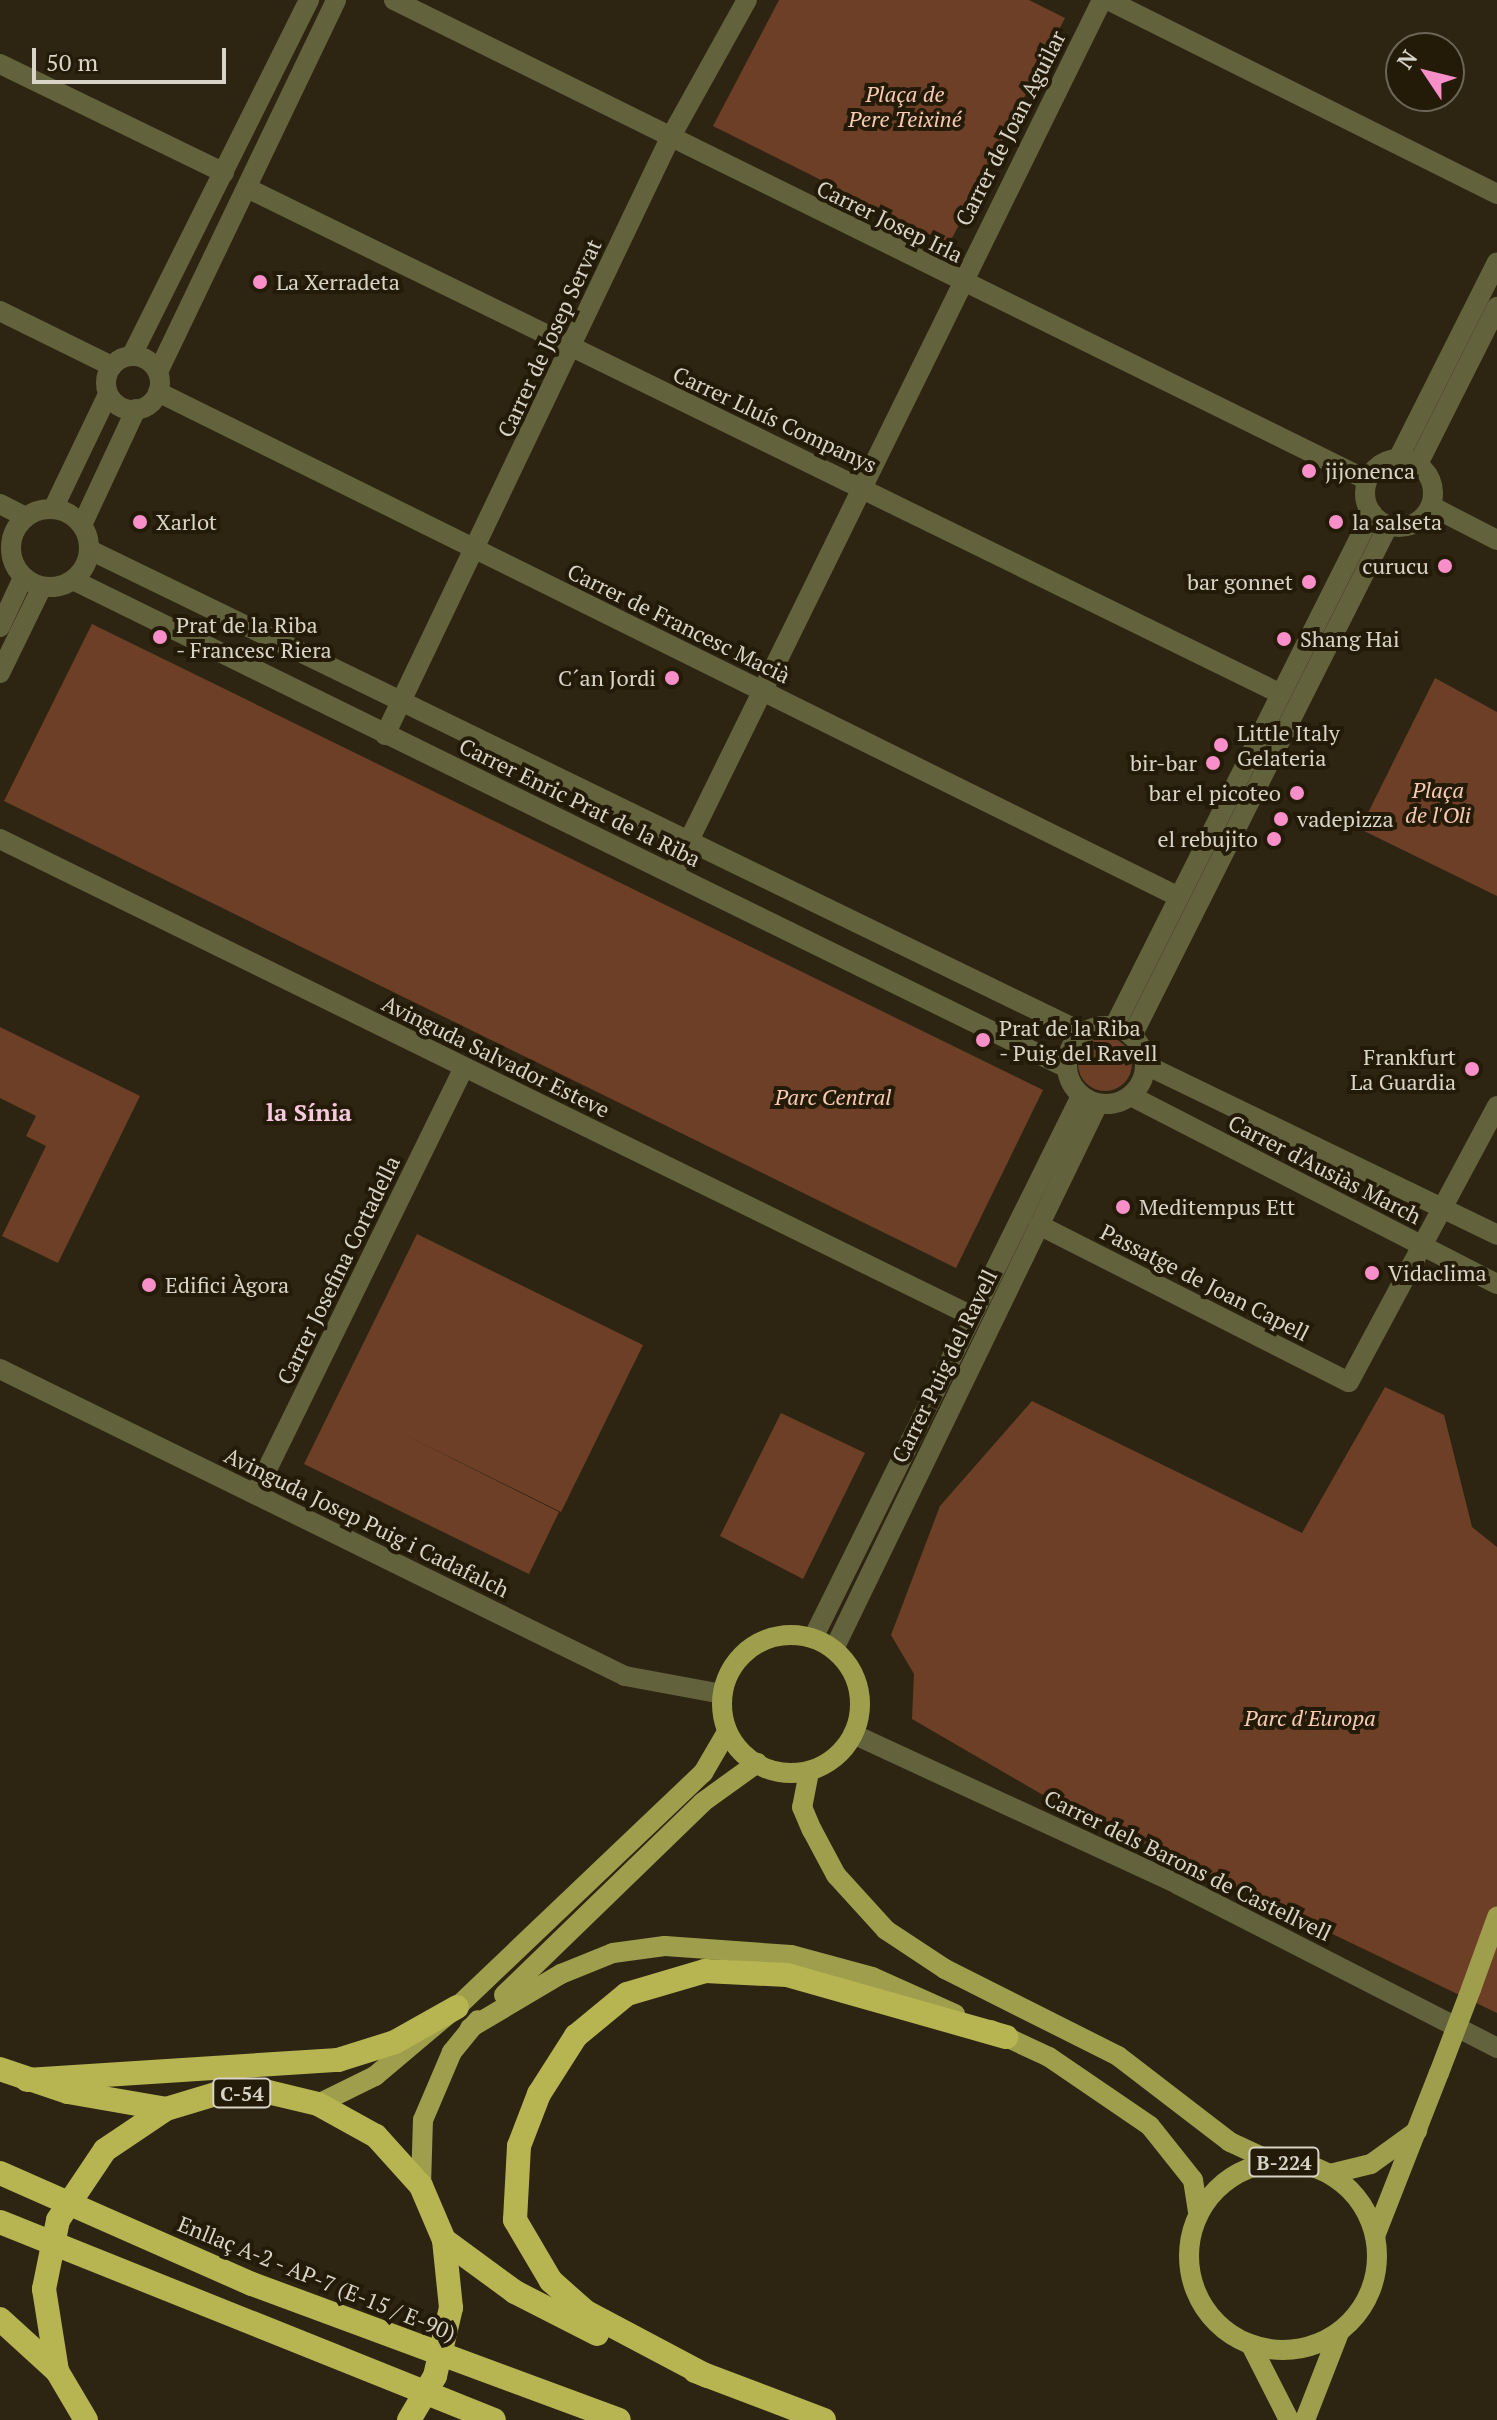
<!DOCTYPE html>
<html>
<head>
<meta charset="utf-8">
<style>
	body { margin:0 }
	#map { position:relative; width:1497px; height:2420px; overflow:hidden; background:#2d2512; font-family:"PT Serif",serif }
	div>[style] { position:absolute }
	.green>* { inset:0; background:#6d3f27 }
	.round { border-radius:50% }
	.minor>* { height:20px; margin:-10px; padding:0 10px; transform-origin:10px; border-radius:10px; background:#62623d }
	.minor>.ring { margin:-10px; padding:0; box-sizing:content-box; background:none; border:20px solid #62623d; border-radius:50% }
	.major>* { height:20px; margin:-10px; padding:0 10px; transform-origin:10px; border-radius:10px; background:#9f9e4c }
	.major>.ring { margin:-10px; padding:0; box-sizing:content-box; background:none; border:20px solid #9f9e4c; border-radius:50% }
	.highway>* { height:24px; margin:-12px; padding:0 12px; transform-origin:12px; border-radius:12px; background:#b7b551 }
	.major-bridge>* { height:20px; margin:-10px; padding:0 10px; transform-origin:10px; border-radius:10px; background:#9f9e4c }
	.highway-bridge>* { height:24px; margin:-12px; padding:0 12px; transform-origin:12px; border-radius:12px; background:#b7b551 }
	.dots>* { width:22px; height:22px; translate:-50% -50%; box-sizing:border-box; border:4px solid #231b08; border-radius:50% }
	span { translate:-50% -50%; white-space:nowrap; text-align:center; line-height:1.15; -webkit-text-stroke:8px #231b08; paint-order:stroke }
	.shield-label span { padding:2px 6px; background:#231b08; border:2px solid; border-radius:6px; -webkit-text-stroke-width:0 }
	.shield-label { font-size:20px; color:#d9d4c8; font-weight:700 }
	.park-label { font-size:22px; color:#f8cab3; font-style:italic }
	.street-label { font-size:22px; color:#d9d4c8 }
	.poi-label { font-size:22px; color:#d9d4c8 }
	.left { translate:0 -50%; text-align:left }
	.right { translate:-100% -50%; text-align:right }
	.neighbourhood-label { font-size:24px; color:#f7c9df; font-weight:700 }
	.north { position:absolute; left:1385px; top:32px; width:80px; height:80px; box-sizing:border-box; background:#231b08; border:2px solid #6c6555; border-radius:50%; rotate:305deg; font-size:22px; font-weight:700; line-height:32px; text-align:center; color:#d9d4c8 }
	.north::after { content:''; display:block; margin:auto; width:28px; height:36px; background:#f98fc8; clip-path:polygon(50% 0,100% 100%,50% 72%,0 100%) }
	.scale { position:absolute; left:32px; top:48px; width:194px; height:36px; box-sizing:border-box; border:4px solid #d9d4c8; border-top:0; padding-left:10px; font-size:24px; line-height:28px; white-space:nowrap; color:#d9d4c8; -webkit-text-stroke:6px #231b08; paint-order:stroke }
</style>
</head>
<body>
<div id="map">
	<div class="green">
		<div style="clip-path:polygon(779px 0,1029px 0,1065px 18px,949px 244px,713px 126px)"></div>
		<div style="clip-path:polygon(92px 624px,1043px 1090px,956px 1268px,4px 801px)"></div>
		<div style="clip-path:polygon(1435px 678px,1497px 712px,1497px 896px,1360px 829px)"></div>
		<div style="clip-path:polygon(0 1027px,140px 1096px,58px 1263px,2px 1236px,46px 1146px,26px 1136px,36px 1116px,0 1098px)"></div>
		<div class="round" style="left:1078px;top:1037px;width:54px;height:54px"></div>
		<div style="clip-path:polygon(417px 1234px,643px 1345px,561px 1512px,397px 1431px,559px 1512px,529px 1574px,304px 1464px)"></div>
		<div style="clip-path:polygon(1385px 1387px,1444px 1415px,1472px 1527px,1497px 1547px,1497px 2013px,1043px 1795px,912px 1719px,914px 1674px,891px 1635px,940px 1506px,1032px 1401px,1302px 1533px)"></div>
		<div style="clip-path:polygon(781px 1413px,865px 1453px,803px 1579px,720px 1536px)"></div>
	</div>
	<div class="minor">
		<div style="left:394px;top:0;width:1085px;rotate:26.26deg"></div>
		<div style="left:1108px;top:0;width:435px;rotate:26.5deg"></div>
		<div style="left:0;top:64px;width:249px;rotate:25.9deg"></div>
		<div style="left:249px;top:189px;width:1149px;rotate:26.07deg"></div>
		<div style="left:0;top:311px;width:125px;rotate:26.2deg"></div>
		<div style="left:132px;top:355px;width:397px;rotate:-63.5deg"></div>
		<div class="ring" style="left:106px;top:356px;width:34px;height:34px"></div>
		<div style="left:158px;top:372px;width:412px;rotate:-64.4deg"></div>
		<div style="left:158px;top:392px;width:1139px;rotate:26.32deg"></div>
		<div class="ring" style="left:1365px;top:459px;width:48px;height:48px"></div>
		<div style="left:1398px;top:459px;width:220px;rotate:-63.3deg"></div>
		<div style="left:1418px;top:464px;width:176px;rotate:-63.3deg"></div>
		<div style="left:0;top:504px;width:29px;rotate:27deg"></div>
		<div style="left:1431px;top:506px;width:74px;rotate:27.3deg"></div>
		<div class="ring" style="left:11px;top:509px;width:58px;height:58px"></div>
		<div style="left:53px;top:509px;width:127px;rotate:-64.4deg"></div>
		<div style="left:82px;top:525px;width:128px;rotate:-65deg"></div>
		<div style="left:90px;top:550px;width:1105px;rotate:25.92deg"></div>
		<div style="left:73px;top:580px;width:1107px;rotate:26.15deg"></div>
		<div style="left:0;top:627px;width:54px;rotate:-64.9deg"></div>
		<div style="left:0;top:673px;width:96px;rotate:-64deg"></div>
		<div style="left:385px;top:735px;width:659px;rotate:-64.48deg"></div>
		<div style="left:669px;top:140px;width:160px;rotate:-60.9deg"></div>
		<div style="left:0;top:839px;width:1080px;rotate:26.14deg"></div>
		<div style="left:673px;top:873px;width:973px;rotate:-63.83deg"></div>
		<div class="ring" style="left:1067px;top:1026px;width:58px;height:58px"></div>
		<div style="left:1114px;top:1027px;width:575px;rotate:-63.35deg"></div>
		<div style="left:1132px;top:1036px;width:571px;rotate:-63.35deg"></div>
		<div style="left:1146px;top:1065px;width:390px;rotate:25.8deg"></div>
		<div style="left:1131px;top:1096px;width:411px;rotate:27.2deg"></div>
		<div style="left:1039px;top:1225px;width:347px;rotate:26.9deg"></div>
		<div style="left:1349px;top:1382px;width:313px;rotate:-61.8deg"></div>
		<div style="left:0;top:1369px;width:696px;rotate:26.16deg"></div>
		<div style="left:625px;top:1676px;width:99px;rotate:10.5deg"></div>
		<div style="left:255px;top:1494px;width:475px;rotate:-63.9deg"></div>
		<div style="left:813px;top:1638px;width:605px;rotate:-63.69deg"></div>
		<div style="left:834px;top:1649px;width:606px;rotate:-64.15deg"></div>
		<div style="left:853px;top:1734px;width:357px;rotate:24.8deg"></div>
		<div style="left:1177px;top:1884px;width:360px;rotate:27.1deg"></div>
	</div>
	<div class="major">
		<div class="ring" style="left:722px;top:1635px;width:118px;height:118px"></div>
		<div style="left:809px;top:1772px;width:36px;rotate:101deg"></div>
		<div style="left:802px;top:1807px;width:25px;rotate:67deg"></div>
		<div style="left:812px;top:1830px;width:51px;rotate:61.9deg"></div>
		<div style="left:836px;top:1875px;width:74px;rotate:47.7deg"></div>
		<div style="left:886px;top:1930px;width:71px;rotate:33.5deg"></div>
		<div style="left:945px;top:1969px;width:194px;rotate:26.7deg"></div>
		<div style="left:1118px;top:2056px;width:141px;rotate:37.5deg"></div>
		<div style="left:1230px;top:2142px;width:47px;rotate:24.9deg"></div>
		<div style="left:1471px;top:1989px;width:77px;rotate:-70.1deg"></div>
		<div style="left:504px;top:1995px;width:277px;rotate:-44.1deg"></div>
		<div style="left:703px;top:1802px;width:67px;rotate:-35.8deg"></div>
		<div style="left:470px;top:2028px;width:106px;rotate:-30.7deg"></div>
		<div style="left:561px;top:1974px;width:56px;rotate:-22deg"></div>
		<div style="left:613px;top:1953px;width:52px;rotate:-7.7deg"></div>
		<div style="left:665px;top:1946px;width:126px;rotate:4.1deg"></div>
		<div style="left:791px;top:1955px;width:84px;rotate:15.2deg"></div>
		<div style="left:872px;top:1977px;width:91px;rotate:24deg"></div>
		<div style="left:991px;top:2030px;width:64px;rotate:25deg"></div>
		<div style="left:1049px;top:2057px;width:122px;rotate:34.3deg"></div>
		<div style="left:1150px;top:2126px;width:69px;rotate:51.5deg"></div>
		<div style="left:1193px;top:2180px;width:33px;rotate:81deg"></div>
		<div style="left:318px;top:2104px;width:64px;rotate:-26.2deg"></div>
		<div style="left:375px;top:2076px;width:107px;rotate:-40.1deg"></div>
		<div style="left:457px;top:2007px;width:340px;rotate:-43.6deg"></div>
		<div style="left:703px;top:1773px;width:48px;rotate:-59.7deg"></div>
		<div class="ring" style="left:1189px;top:2162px;width:168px;height:168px"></div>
		<div style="left:1330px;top:2174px;width:42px;rotate:-13.7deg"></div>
		<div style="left:1371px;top:2164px;width:57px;rotate:-35.7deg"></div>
		<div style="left:421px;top:2186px;width:66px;rotate:-88.3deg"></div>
		<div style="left:423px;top:2120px;width:74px;rotate:-66.9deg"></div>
		<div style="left:452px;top:2052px;width:41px;rotate:-50.9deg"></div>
		<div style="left:1375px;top:2236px;width:175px;rotate:-68.6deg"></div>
		<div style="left:1252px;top:2347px;width:82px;rotate:63.1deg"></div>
		<div style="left:1305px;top:2420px;width:93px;rotate:-68.7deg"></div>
	</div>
	<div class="highway">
		<div style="left:0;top:2069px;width:72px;rotate:18.7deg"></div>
		<div style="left:68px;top:2092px;width:99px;rotate:9.8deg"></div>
		<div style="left:27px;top:2080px;width:312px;rotate:-3.7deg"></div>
		<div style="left:338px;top:2060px;width:60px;rotate:-17.5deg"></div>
		<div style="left:395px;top:2042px;width:71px;rotate:-29.4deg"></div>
		<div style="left:105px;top:2150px;width:73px;rotate:-33.9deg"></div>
		<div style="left:166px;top:2109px;width:52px;rotate:-16.7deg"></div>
		<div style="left:216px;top:2094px;width:52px;rotate:-2.2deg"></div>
		<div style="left:268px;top:2092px;width:51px;rotate:13.5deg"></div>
		<div style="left:318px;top:2104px;width:66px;rotate:28.9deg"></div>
		<div style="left:376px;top:2136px;width:67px;rotate:48deg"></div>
		<div style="left:421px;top:2186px;width:59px;rotate:66.9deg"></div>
		<div style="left:444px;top:2240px;width:68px;rotate:84.1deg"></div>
		<div style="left:0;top:2173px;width:275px;rotate:23.8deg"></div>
		<div style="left:252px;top:2284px;width:391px;rotate:20.3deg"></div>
		<div style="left:0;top:2222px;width:532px;rotate:21.84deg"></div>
		<div style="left:444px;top:2240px;width:88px;rotate:36.2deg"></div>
		<div style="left:515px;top:2292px;width:92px;rotate:27.1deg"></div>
		<div style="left:44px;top:2289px;width:83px;rotate:81deg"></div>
		<div style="left:57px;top:2371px;width:57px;rotate:59.4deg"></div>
		<div style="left:0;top:2319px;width:77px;rotate:42.4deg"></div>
		<div style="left:695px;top:2371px;width:138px;rotate:20.8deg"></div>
		<div style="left:707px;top:2376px;width:137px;rotate:-152.1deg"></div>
		<div style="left:586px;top:2312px;width:47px;rotate:-138.5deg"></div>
		<div style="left:551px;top:2281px;width:71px;rotate:-120.5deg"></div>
		<div style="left:515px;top:2220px;width:74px;rotate:-86.9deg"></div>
		<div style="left:519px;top:2146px;width:56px;rotate:-69deg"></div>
		<div style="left:539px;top:2094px;width:69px;rotate:-57.5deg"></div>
		<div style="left:576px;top:2036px;width:66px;rotate:-39.5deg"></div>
		<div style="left:627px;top:1994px;width:81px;rotate:-16.4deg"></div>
		<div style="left:705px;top:1971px;width:82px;rotate:2.8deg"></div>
		<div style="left:787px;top:1975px;width:228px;rotate:15.8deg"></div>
	</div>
	<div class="major-bridge">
		<div style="left:1439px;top:2073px;width:90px;rotate:-69.1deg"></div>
	</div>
	<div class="highway-bridge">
		<div style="left:44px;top:2289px;width:70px;rotate:-78.5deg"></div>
		<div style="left:58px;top:2220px;width:84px;rotate:-56.1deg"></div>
		<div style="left:409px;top:2420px;width:51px;rotate:-59.4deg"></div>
		<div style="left:435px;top:2376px;width:70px;rotate:-76.8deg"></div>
	</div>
	<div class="dots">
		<div style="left:260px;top:282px;background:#f98fc8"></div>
		<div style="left:1309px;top:471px;background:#f98fc8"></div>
		<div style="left:140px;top:522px;background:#f98fc8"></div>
		<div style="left:1336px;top:522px;background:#f98fc8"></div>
		<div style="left:1445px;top:566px;background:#f98fc8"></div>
		<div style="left:1309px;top:582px;background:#f98fc8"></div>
		<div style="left:160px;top:637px;background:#f98fc8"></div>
		<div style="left:1284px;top:639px;background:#f98fc8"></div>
		<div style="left:672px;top:678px;background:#f98fc8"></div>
		<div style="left:1221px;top:745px;background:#f98fc8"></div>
		<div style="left:1213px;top:763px;background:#f98fc8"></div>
		<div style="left:1297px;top:793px;background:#f98fc8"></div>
		<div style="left:1281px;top:819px;background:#f98fc8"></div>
		<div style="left:1274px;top:839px;background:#f98fc8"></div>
		<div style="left:983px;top:1040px;background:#f98fc8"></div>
		<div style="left:1472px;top:1069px;background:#f98fc8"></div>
		<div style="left:1123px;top:1207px;background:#f98fc8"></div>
		<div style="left:1372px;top:1273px;background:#f98fc8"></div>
		<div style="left:149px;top:1285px;background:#f98fc8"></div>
	</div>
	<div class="shield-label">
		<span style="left:242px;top:2093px">C-54</span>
		<span style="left:1284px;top:2162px">B-224</span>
	</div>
	<div class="park-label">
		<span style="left:905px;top:106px">Plaça de<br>Pere Teixiné</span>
		<span style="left:1438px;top:802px">Plaça<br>de l'Oli</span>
		<span style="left:833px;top:1097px">Parc Central</span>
		<span style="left:1310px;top:1718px">Parc d'Europa</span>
	</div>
	<div class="street-label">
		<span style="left:1010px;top:128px;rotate:-63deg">Carrer de Joan Aguilar</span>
		<span style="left:890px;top:221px;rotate:26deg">Carrer Josep Irla</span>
		<span style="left:549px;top:338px;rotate:-65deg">Carrer de Josep Servat</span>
		<span style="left:775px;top:419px;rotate:25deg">Carrer Lluís Companys</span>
		<span style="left:679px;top:623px;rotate:26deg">Carrer de Francesc Macià</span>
		<span style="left:580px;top:802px;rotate:26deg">Carrer Enric Prat de la Riba</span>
		<span style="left:496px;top:1056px;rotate:26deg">Avinguda Salvador Esteve</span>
		<span style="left:1325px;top:1169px;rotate:27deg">Carrer d'Ausiàs March</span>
		<span style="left:338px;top:1270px;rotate:-64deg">Carrer Josefina Cortadella</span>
		<span style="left:1205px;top:1282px;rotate:27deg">Passatge de Joan Capell</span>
		<span style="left:944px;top:1366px;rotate:-64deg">Carrer Puig del Ravell</span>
		<span style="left:367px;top:1522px;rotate:26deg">Avinguda Josep Puig i Cadafalch</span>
		<span style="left:1188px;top:1865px;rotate:26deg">Carrer dels Barons de Castellvell</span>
		<span style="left:317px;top:2278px;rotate:22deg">Enllaç A-2 - AP-7 (E-15 / E-90)</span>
	</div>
	<div class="poi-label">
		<span class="left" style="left:276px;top:282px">La Xerradeta</span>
		<span class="left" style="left:1325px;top:471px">jijonenca</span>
		<span class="left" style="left:156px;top:522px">Xarlot</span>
		<span class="left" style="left:1352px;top:522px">la salseta</span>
		<span class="right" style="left:1429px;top:566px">curucu</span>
		<span class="right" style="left:1293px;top:582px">bar gonnet</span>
		<span class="left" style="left:176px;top:637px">Prat de la Riba<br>- Francesc Riera</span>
		<span class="left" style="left:1300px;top:639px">Shang Hai</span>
		<span class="right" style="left:656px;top:678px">C´an Jordi</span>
		<span class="left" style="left:1237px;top:745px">Little Italy<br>Gelateria</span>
		<span class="right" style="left:1197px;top:763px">bir-bar</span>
		<span class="right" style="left:1281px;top:793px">bar el picoteo</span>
		<span class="left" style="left:1297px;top:819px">vadepizza</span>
		<span class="right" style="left:1258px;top:839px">el rebujito</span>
		<span class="left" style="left:999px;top:1040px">Prat de la Riba<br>- Puig del Ravell</span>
		<span class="right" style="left:1456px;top:1069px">Frankfurt<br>La Guardia</span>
		<span class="left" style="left:1139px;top:1207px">Meditempus Ett</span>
		<span class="left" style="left:1388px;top:1273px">Vidaclima</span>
		<span class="left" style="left:165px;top:1285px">Edifici Àgora</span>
	</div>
	<div class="neighbourhood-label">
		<span style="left:309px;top:1113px">la Sínia</span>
	</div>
	<div class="north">N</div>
	<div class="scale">50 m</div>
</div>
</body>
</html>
